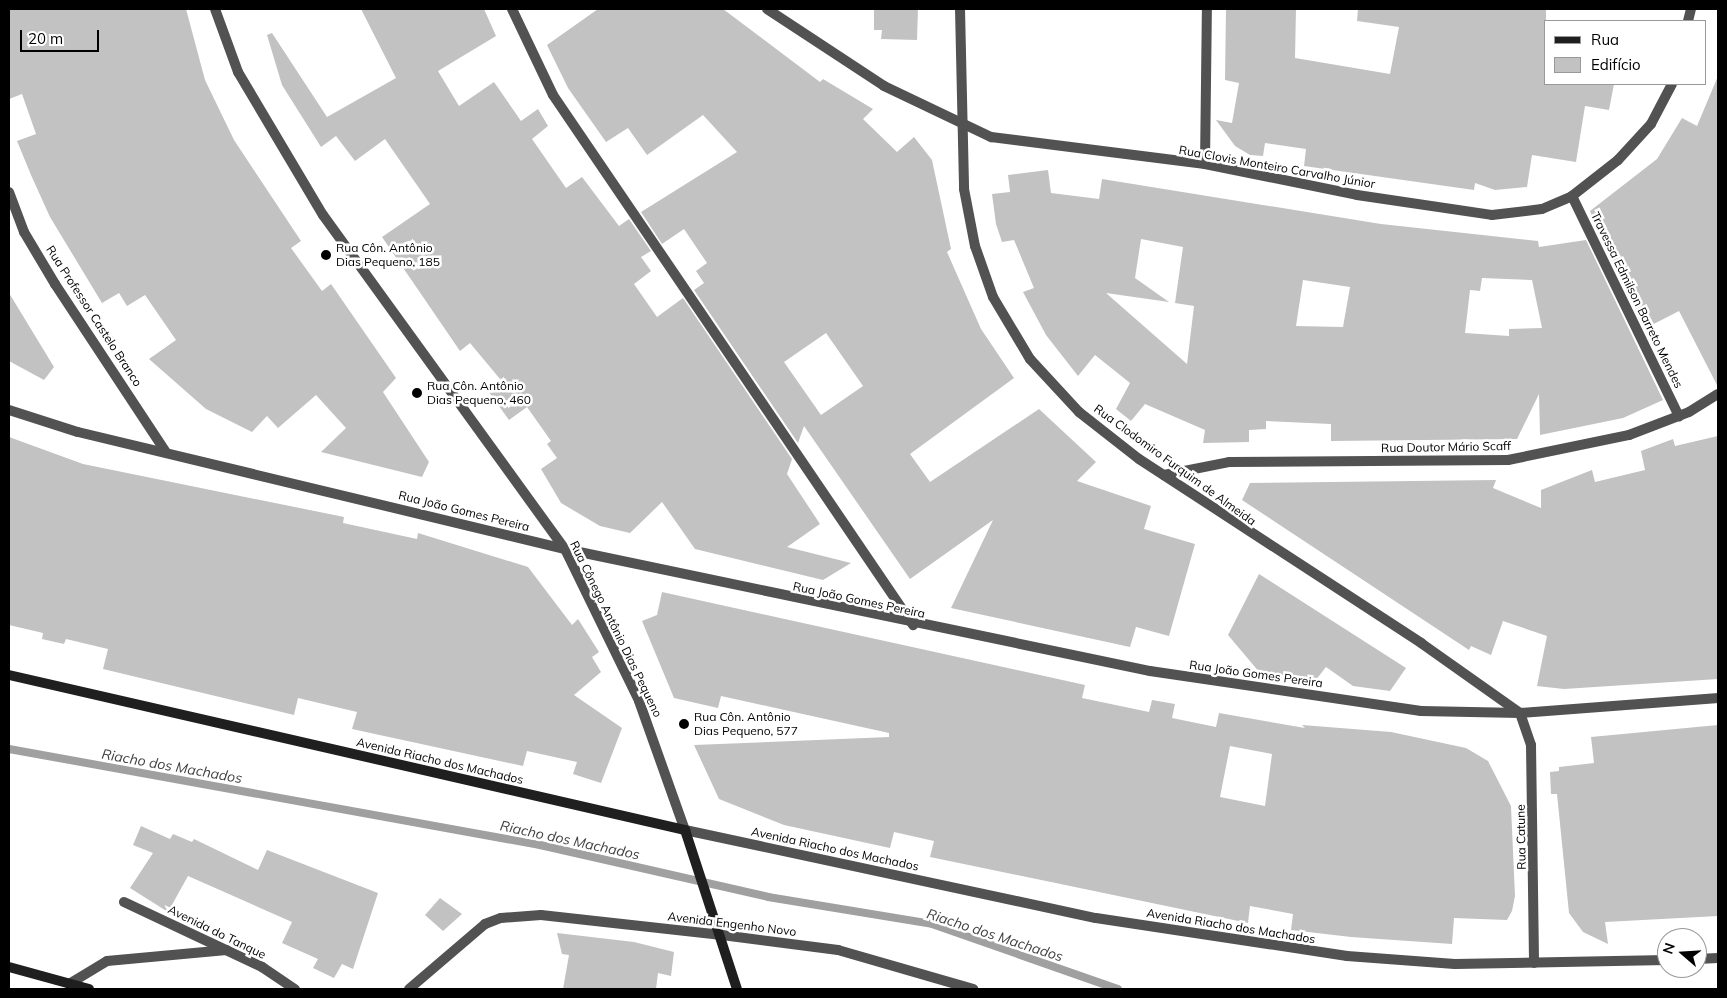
<!DOCTYPE html>
<html>
<head>
<meta charset="utf-8">
<style>
	body { margin:0 }
	#map { position:relative; width:1727px; height:998px; overflow:hidden; background:#fff; font-family:Mulish,sans-serif }
	div>[style] { position:absolute }
	.stream>* { height:8px; margin:-4px; padding:0 4px; transform-origin:4px; border-radius:4px; background:#a0a0a0 }
	.building>* { inset:0; background:#c2c2c2 }
	.pedestrian>* { height:10px; margin:-5px; padding:0 5px; transform-origin:5px; border-radius:5px; background:#525252 }
	.minor>* { height:10px; margin:-5px; padding:0 5px; transform-origin:5px; border-radius:5px; background:#525252 }
	.tertiary>* { height:10px; margin:-5px; padding:0 5px; transform-origin:5px; border-radius:5px; background:#525252 }
	.secondary>* { height:10px; margin:-5px; padding:0 5px; transform-origin:5px; border-radius:5px; background:#1f1f1f }
	.dots>* { width:14px; height:14px; translate:-50% -50%; box-sizing:border-box; border:2px solid #fff; border-radius:50% }
	span { translate:-50% -50%; white-space:nowrap; text-align:center; line-height:1.15; -webkit-text-stroke:5px #fff; paint-order:stroke }
	.street-label { font-size:12px; color:#000 }
	.poi-label { font-size:12px; color:#000 }
	.left { translate:0 -50%; text-align:left }
	.water-label { font-size:14px; color:#414141; font-style:italic }
	.frame { position:absolute; inset:0; border:10px solid #000; pointer-events:none }
	.legend { position:absolute; left:1544px; top:20px; width:162px; height:65px; box-sizing:border-box; background:#fff; border:1px solid #999; margin:0; padding:6px 9px; list-style:none; font-size:15px; color:#000 }
	.legend li { display:flex; align-items:center; gap:10px; height:25px }
	.legend b { width:25px; border:1px solid #999 }
	.north { position:absolute; left:1657px; top:928px; width:50px; height:50px; box-sizing:border-box; background:#fff; border:1px solid #999; border-radius:50%; rotate:289deg; font-size:14px; font-weight:700; line-height:20px; text-align:center; color:#000 }
	.north::after { content:''; display:block; margin:auto; width:18px; height:22px; background:#000; clip-path:polygon(50% 0,100% 100%,50% 72%,0 100%) }
	.scale { position:absolute; left:20px; top:30px; width:79px; height:22px; box-sizing:border-box; border:2px solid #000; border-top:0; padding-left:6px; font-size:15px; line-height:18px; white-space:nowrap; color:#000; -webkit-text-stroke:4px #fff; paint-order:stroke }
</style>
</head>
<body>
<div id="map">
	<div class="stream">
		<div style="left:9px;top:749px;width:540px;rotate:10.25deg"></div>
		<div style="left:540px;top:845px;width:234px;rotate:12.8deg"></div>
		<div style="left:768px;top:897px;width:166px;rotate:9.3deg"></div>
		<div style="left:932px;top:924px;width:197px;rotate:19.3deg"></div>
	</div>
	<div class="building">
		<div style="clip-path:polygon(9px 9px,186px 9px,205px 80px,234px 140px,301px 241px,291px 248px,322px 291px,331px 284px,396px 378px,383px 392px,429px 462px,422px 477px,321px 452px,346px 428px,316px 395px,278px 428px,267px 416px,252px 432px,206px 409px,149px 359px,176px 340px,145px 295px,127px 306px,119px 293px,102px 303px,50px 217px,31px 175px,17px 141px,36px 134px,22px 94px,9px 99px)"></div>
		<div style="clip-path:polygon(361px 9px,484px 9px,496px 36px,438px 71px,459px 106px,494px 82px,521px 121px,538px 109px,548px 126px,532px 139px,566px 188px,582px 177px,619px 226px,629px 219px,651px 251px,641px 257px,651px 271px,634px 284px,657px 317px,683px 298px,792px 459px,787px 474px,820px 524px,787px 547px,851px 563px,823px 580px,695px 549px,662px 502px,630px 533px,600px 526px,561px 503px,541px 469px,557px 458px,547px 444px,551px 441px,527px 407px,509px 420px,486px 388px,500px 379px,470px 343px,460px 351px,382px 237px,430px 204px,385px 139px,355px 161px,336px 136px,321px 147px,282px 85px,267px 35px,272px 33px,327px 117px,396px 78px)"></div>
		<div style="clip-path:polygon(evenodd,598px 9px,723px 9px,820px 82px,823px 79px,873px 109px,863px 119px,897px 152px,914px 137px,932px 160px,951px 249px,947px 252px,981px 329px,1014px 378px,910px 454px,930px 482px,1039px 409px,1096px 462px,1077px 481px,1151px 506px,1144px 529px,1195px 544px,1169px 636px,1136px 627px,1130px 647px,951px 608px,993px 520px,910px 579px,804px 426px,798px 443px,694px 290px,704px 283px,696px 271px,707px 263px,684px 229px,662px 244px,641px 212px,737px 152px,703px 115px,647px 155px,628px 128px,606px 142px,568px 88px,547px 45px,598px 9px,826px 333px,863px 386px,821px 415px,784px 362px,826px 333px)"></div>
		<div style="clip-path:polygon(874px 9px,918px 9px,917px 40px,881px 39px,882px 30px,874px 30px)"></div>
		<div style="clip-path:polygon(1226px 9px,1296px 9px,1295px 58px,1390px 74px,1399px 27px,1357px 21px,1358px 9px,1546px 9px,1546px 84px,1614px 84px,1609px 110px,1585px 106px,1576px 162px,1532px 155px,1527px 187px,1495px 190px,1475px 183px,1474px 190px,1304px 166px,1306px 149px,1265px 143px,1263px 156px,1250px 155px,1235px 146px,1216px 120px,1232px 123px,1239px 83px,1225px 80px)"></div>
		<div style="clip-path:polygon(1718px 76px,1718px 387px,1679px 311px,1644px 329px,1590px 211px,1657px 159px,1682px 118px,1697px 126px)"></div>
		<div style="clip-path:polygon(evenodd,1048px 170px,1051px 193px,1099px 199px,1102px 179px,1381px 224px,1538px 241px,1539px 247px,1586px 240px,1663px 400px,1623px 418px,1540px 435px,1539px 394px,1517px 439px,1331px 441px,1331px 424px,1266px 421px,1266px 429px,1249px 430px,1249px 442px,1203px 443px,1205px 430px,1145px 404px,1131px 421px,1116px 409px,1130px 383px,1095px 355px,1078px 376px,1046px 335px,1023px 292px,1034px 288px,1014px 240px,1002px 242px,996px 224px,992px 194px,1010px 192px,1008px 175px,1048px 170px,1141px 239px,1183px 247px,1175px 303px,1194px 306px,1187px 364px,1106px 293px,1169px 302px,1135px 278px,1141px 239px,1048px 170px,1482px 278px,1532px 280px,1542px 328px,1509px 329px,1509px 336px,1465px 333px,1470px 290px,1480px 291px,1482px 278px,1048px 170px,1303px 280px,1350px 287px,1343px 327px,1296px 326px,1303px 280px)"></div>
		<div style="clip-path:polygon(9px 293px,54px 367px,44px 380px,9px 361px)"></div>
		<div style="clip-path:polygon(1718px 436px,1718px 679px,1564px 689px,1537px 686px,1547px 636px,1503px 621px,1491px 655px,1471px 646px,1469px 650px,1242px 500px,1250px 483px,1496px 480px,1493px 488px,1541px 508px,1541px 490px,1592px 470px,1595px 482px,1645px 470px,1641px 451px,1673px 439px,1675px 446px)"></div>
		<div style="clip-path:polygon(9px 437px,83px 464px,344px 517px,343px 523px,417px 539px,418px 533px,528px 567px,572px 625px,578px 619px,599px 652px,592px 657px,601px 672px,574px 695px,622px 728px,601px 783px,573px 774px,577px 762px,527px 751px,523px 766px,352px 729px,357px 712px,298px 698px,294px 715px,103px 669px,108px 649px,66px 639px,64px 644px,42px 639px,43px 633px,9px 625px)"></div>
		<div style="clip-path:polygon(1259px 574px,1406px 668px,1390px 691px,1353px 686px,1326px 667px,1315px 681px,1260px 673px,1228px 635px)"></div>
		<div style="clip-path:polygon(evenodd,662px 592px,1085px 685px,1082px 698px,1149px 712px,1152px 700px,1175px 704px,1172px 718px,1216px 727px,1219px 713px,1305px 728px,1302px 725px,1391px 732px,1466px 748px,1488px 761px,1511px 806px,1515px 896px,1512px 911px,1507px 920px,1454px 918px,1452px 944px,1351px 937px,1291px 930px,1293px 914px,1250px 906px,1248px 923px,930px 857px,934px 841px,894px 832px,890px 848px,784px 825px,719px 799px,694px 745px,889px 737px,889px 733px,721px 696px,718px 708px,674px 698px,642px 621px,657px 615px,662px 592px,1230px 746px,1272px 754px,1265px 806px,1220px 797px,1230px 746px)"></div>
		<div style="clip-path:polygon(1718px 725px,1718px 916px,1605px 922px,1608px 944px,1583px 932px,1569px 913px,1557px 794px,1551px 794px,1550px 772px,1559px 771px,1559px 767px,1594px 763px,1591px 737px)"></div>
		<div style="clip-path:polygon(141px 826px,170px 839px,173px 834px,192px 842px,194px 839px,258px 870px,267px 850px,378px 893px,353px 969px,342px 964px,334px 978px,313px 968px,318px 959px,282px 943px,292px 922px,188px 876px,168px 912px,130px 888px,153px 853px,133px 845px)"></div>
		<div style="clip-path:polygon(440px 898px,462px 914px,443px 931px,425px 915px)"></div>
		<div style="clip-path:polygon(557px 933px,634px 942px,674px 952px,671px 976px,658px 973px,656px 989px,563px 989px,569px 955px,562px 954px)"></div>
	</div>
	<div class="pedestrian">
		<div style="left:1572px;top:196px;width:245px;rotate:64.1deg"></div>
	</div>
	<div class="minor">
		<div style="left:512px;top:9px;width:95px;rotate:64.5deg"></div>
		<div style="left:553px;top:95px;width:641px;rotate:55.81deg"></div>
		<div style="left:767px;top:9px;width:140px;rotate:33.3deg"></div>
		<div style="left:884px;top:86px;width:119px;rotate:25.5deg"></div>
		<div style="left:991px;top:137px;width:216px;rotate:7.2deg"></div>
		<div style="left:1205px;top:164px;width:155px;rotate:11.5deg"></div>
		<div style="left:1357px;top:195px;width:136px;rotate:8.4deg"></div>
		<div style="left:1492px;top:215px;width:50px;rotate:-6.8deg"></div>
		<div style="left:1542px;top:209px;width:33px;rotate:-23deg"></div>
		<div style="left:1572px;top:196px;width:58px;rotate:-38deg"></div>
		<div style="left:1618px;top:160px;width:49px;rotate:-47.5deg"></div>
		<div style="left:1651px;top:124px;width:45px;rotate:-62.3deg"></div>
		<div style="left:960px;top:9px;width:180px;rotate:88.7deg"></div>
		<div style="left:964px;top:189px;width:58px;rotate:79.1deg"></div>
		<div style="left:975px;top:246px;width:54px;rotate:70.6deg"></div>
		<div style="left:993px;top:297px;width:72px;rotate:59.2deg"></div>
		<div style="left:1030px;top:359px;width:72px;rotate:47.2deg"></div>
		<div style="left:1079px;top:412px;width:76px;rotate:38.1deg"></div>
		<div style="left:1139px;top:459px;width:337px;rotate:33.1deg"></div>
		<div style="left:1421px;top:643px;width:121px;rotate:35.3deg"></div>
		<div style="left:1520px;top:713px;width:34px;rotate:71deg"></div>
		<div style="left:1531px;top:745px;width:218px;rotate:89.2deg"></div>
		<div style="left:1688px;top:21px;width:12px;rotate:-76deg"></div>
		<div style="left:1205px;top:164px;width:155px;rotate:-89.3deg"></div>
		<div style="left:9px;top:192px;width:43px;rotate:69.4deg"></div>
		<div style="left:24px;top:232px;width:61px;rotate:59.2deg"></div>
		<div style="left:55px;top:284px;width:200px;rotate:56.6deg"></div>
		<div style="left:9px;top:410px;width:72px;rotate:17.7deg"></div>
		<div style="left:78px;top:432px;width:501px;rotate:13.51deg"></div>
		<div style="left:565px;top:549px;width:598px;rotate:11.78deg"></div>
		<div style="left:1150px;top:671px;width:274px;rotate:8.4deg"></div>
		<div style="left:1421px;top:711px;width:99px;rotate:1.2deg"></div>
		<div style="left:1520px;top:713px;width:199px;rotate:-4.3deg"></div>
		<div style="left:1164px;top:475px;width:66px;rotate:-11.3deg"></div>
		<div style="left:1229px;top:462px;width:279px;rotate:-0.4deg"></div>
		<div style="left:1508px;top:460px;width:124px;rotate:-11.7deg"></div>
		<div style="left:1629px;top:435px;width:64px;rotate:-21deg"></div>
		<div style="left:1689px;top:412px;width:34px;rotate:-32deg"></div>
		<div style="left:124px;top:902px;width:153px;rotate:25.2deg"></div>
		<div style="left:262px;top:967px;width:40px;rotate:34deg"></div>
		<div style="left:69px;top:984px;width:44px;rotate:-31.2deg"></div>
		<div style="left:107px;top:961px;width:120px;rotate:-5.3deg"></div>
		<div style="left:409px;top:989px;width:100px;rotate:-40.5deg"></div>
		<div style="left:485px;top:924px;width:17px;rotate:-21deg"></div>
		<div style="left:501px;top:918px;width:40px;rotate:-4.3deg"></div>
		<div style="left:541px;top:915px;width:182px;rotate:6.3deg"></div>
	</div>
	<div class="tertiary">
		<div style="left:215px;top:9px;width:67px;rotate:69.9deg"></div>
		<div style="left:238px;top:72px;width:166px;rotate:59.3deg"></div>
		<div style="left:323px;top:215px;width:412px;rotate:54.1deg"></div>
		<div style="left:565px;top:549px;width:169px;rotate:64deg"></div>
		<div style="left:639px;top:701px;width:137px;rotate:70.4deg"></div>
		<div style="left:685px;top:830px;width:420px;rotate:12.1deg"></div>
		<div style="left:1096px;top:918px;width:254px;rotate:8.6deg"></div>
		<div style="left:1347px;top:956px;width:108px;rotate:4.2deg"></div>
		<div style="left:1455px;top:964px;width:212px;rotate:-1.1deg"></div>
		<div style="left:722px;top:935px;width:117px;rotate:7.4deg"></div>
		<div style="left:838px;top:950px;width:141px;rotate:16.1deg"></div>
		<div style="left:1697px;top:959px;width:21px;rotate:-3deg"></div>
	</div>
	<div class="secondary">
		<div style="left:9px;top:675px;width:694px;rotate:12.91deg"></div>
		<div style="left:685px;top:830px;width:167px;rotate:71.9deg"></div>
		<div style="left:9px;top:967px;width:83px;rotate:15.4deg"></div>
	</div>
	<div class="dots">
		<div style="left:326px;top:255px;background:#000"></div>
		<div style="left:417px;top:393px;background:#000"></div>
		<div style="left:684px;top:724px;background:#000"></div>
	</div>
	<div class="street-label">
		<span style="left:1277px;top:167px;rotate:10deg">Rua Clovis Monteiro Carvalho Júnior</span>
		<span style="left:1637px;top:300px;rotate:64deg">Travessa Edmilson Barreto Mendes</span>
		<span style="left:94px;top:316px;rotate:57deg">Rua Professor Castelo Branco</span>
		<span style="left:1446px;top:447px;rotate:-1deg">Rua Doutor Mário Scaff</span>
		<span style="left:1175px;top:465px;rotate:36deg">Rua Clodomiro Furquim de Almeida</span>
		<span style="left:464px;top:511px;rotate:14deg">Rua João Gomes Pereira</span>
		<span style="left:859px;top:600px;rotate:12deg">Rua João Gomes Pereira</span>
		<span style="left:616px;top:629px;rotate:64deg">Rua Cônego Antônio Dias Pequeno</span>
		<span style="left:1256px;top:674px;rotate:8deg">Rua João Gomes Pereira</span>
		<span style="left:440px;top:761px;rotate:13deg">Avenida Riacho dos Machados</span>
		<span style="left:1521px;top:837px;rotate:-91deg">Rua Catune</span>
		<span style="left:835px;top:849px;rotate:12deg">Avenida Riacho dos Machados</span>
		<span style="left:732px;top:924px;rotate:7deg">Avenida Engenho Novo</span>
		<span style="left:1231px;top:926px;rotate:9deg">Avenida Riacho dos Machados</span>
		<span style="left:217px;top:932px;rotate:26deg">Avenida do Tanque</span>
	</div>
	<div class="poi-label">
		<span class="left" style="left:336px;top:255px">Rua Côn. Antônio<br>Dias Pequeno, 185</span>
		<span class="left" style="left:427px;top:393px">Rua Côn. Antônio<br>Dias Pequeno, 460</span>
		<span class="left" style="left:694px;top:724px">Rua Côn. Antônio<br>Dias Pequeno, 577</span>
	</div>
	<div class="water-label">
		<span style="left:172px;top:766px;rotate:10deg">Riacho dos Machados</span>
		<span style="left:570px;top:840px;rotate:12deg">Riacho dos Machados</span>
		<span style="left:995px;top:935px;rotate:18deg">Riacho dos Machados</span>
	</div>
	<div class="frame"></div>
	<ul class="legend">
	<li><b style="height:6px;background:#1f1f1f"></b>Rua</li>
	<li><b style="height:14px;background:#c2c2c2"></b>Edifício</li>
	</ul>
	<div class="north">N</div>
	<div class="scale">20 m</div>
</div>
</body>
</html>
